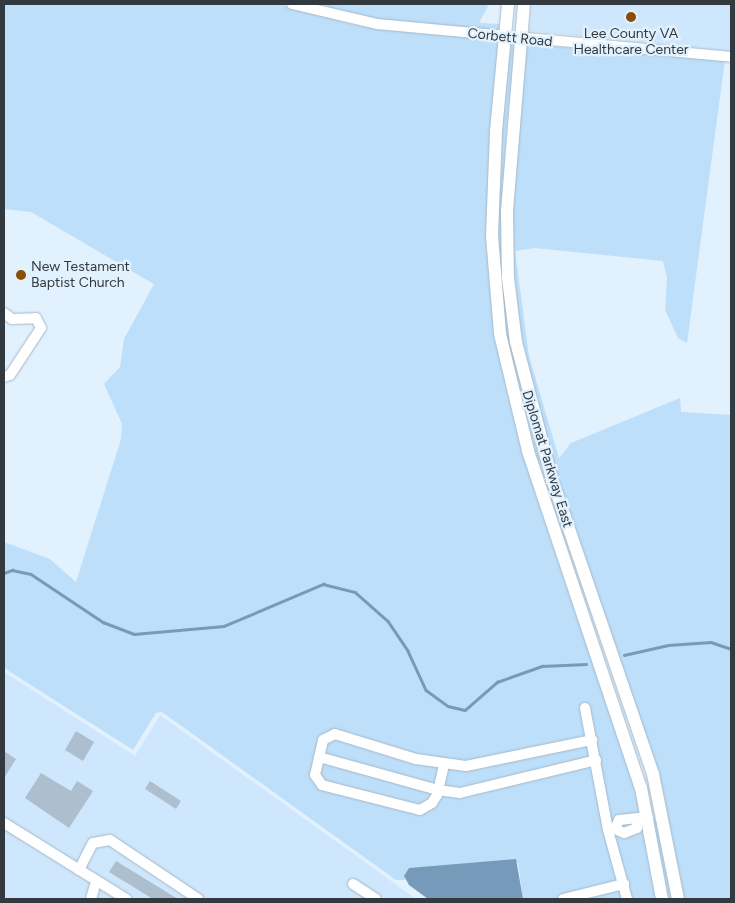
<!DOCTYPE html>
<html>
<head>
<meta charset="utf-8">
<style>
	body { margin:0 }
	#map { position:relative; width:735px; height:903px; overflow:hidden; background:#e2f1fe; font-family:Figtree,sans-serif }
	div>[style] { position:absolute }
	.built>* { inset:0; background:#cee7fc }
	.green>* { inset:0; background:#bddffa }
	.water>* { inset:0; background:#769bba }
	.stream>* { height:2.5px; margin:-1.25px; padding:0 1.25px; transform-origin:1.25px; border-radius:1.25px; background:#769bba }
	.building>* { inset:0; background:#adbfce }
	.roads { filter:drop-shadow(0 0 1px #a6b8c7) drop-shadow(0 0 1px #a6b8c7) }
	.minor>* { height:10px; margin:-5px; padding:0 5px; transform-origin:5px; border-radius:5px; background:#fff }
	.major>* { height:12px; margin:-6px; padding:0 6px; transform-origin:6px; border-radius:6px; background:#fff }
	.dots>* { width:14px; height:14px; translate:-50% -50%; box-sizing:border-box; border:2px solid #e2f1fe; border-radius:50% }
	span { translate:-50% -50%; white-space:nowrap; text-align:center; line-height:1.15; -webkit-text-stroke:4.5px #e2f1fe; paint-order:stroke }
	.poi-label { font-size:14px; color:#32393f }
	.left { translate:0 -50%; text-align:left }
	.street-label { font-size:14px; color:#32393f }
	.frame { position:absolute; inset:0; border:5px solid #32393f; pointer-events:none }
</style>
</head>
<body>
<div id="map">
	<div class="built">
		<div style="clip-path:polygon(532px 4px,731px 4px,731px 51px,529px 31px)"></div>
		<div style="clip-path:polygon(4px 672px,135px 756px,160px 715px,416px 899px,4px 899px)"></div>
	</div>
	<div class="green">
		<div style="clip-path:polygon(4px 4px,280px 4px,355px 25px,499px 41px,488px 235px,495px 335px,509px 401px,540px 507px,637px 789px,658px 899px,523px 899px,518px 863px,409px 868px,405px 880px,396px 880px,162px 712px,156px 713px,133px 750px,4px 668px,4px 542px,50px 559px,76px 582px,121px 439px,122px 424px,104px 384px,120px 367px,124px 339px,154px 284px,31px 212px,4px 209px)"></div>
		<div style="clip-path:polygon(328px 4px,489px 4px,479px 23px,501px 24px,500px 32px,377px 20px,325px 9px)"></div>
		<div style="clip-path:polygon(508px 42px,515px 43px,506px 137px,503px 252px,497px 252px,500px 132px)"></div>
		<div style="clip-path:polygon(524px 44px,725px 60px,687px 343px,678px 338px,665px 310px,667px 278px,663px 261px,535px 248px,515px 251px,529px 356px,559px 458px,571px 443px,680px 398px,681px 412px,731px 415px,731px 899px,683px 899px,667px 817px,571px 523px,528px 378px,514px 298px,512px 233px)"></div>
		<div style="clip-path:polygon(498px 261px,503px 261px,512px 343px,543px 464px,537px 465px,504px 334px)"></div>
		<div style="clip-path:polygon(659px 819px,674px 899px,667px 899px,653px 820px)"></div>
	</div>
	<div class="water">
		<div style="clip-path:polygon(516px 859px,523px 899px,428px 899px,409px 885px,404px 876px,409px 868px)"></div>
	</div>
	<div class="stream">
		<div style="left:4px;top:573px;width:9px;rotate:-21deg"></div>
		<div style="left:12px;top:570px;width:19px;rotate:12deg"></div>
		<div style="left:31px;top:574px;width:87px;rotate:33.7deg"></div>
		<div style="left:103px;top:622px;width:33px;rotate:21deg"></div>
		<div style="left:134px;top:634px;width:90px;rotate:-5.1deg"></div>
		<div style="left:224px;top:626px;width:108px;rotate:-23deg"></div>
		<div style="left:323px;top:584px;width:33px;rotate:14deg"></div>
		<div style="left:355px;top:592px;width:44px;rotate:41.3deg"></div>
		<div style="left:388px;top:621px;width:36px;rotate:56deg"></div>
		<div style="left:408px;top:651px;width:43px;rotate:65.2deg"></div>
		<div style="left:426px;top:690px;width:27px;rotate:36deg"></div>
		<div style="left:448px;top:706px;width:17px;rotate:13deg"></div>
		<div style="left:465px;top:710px;width:43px;rotate:-41.2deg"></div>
		<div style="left:497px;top:682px;width:48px;rotate:-19.6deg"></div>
		<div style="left:542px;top:666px;width:44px;rotate:-2.6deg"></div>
		<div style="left:624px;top:655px;width:45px;rotate:-12.8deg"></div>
		<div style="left:668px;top:645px;width:43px;rotate:-4deg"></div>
		<div style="left:711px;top:642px;width:21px;rotate:19deg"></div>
	</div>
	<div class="building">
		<div style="clip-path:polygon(76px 731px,94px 742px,83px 761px,65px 750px)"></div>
		<div style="clip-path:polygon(4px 751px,16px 759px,4px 778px)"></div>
		<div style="clip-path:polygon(41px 773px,71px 791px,77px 781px,93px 791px,69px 828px,25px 798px)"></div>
		<div style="clip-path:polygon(150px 781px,181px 801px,176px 809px,145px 789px)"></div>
		<div style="clip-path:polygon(116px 861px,178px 899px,153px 899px,109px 872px)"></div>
	</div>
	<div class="roads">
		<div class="minor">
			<div style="left:292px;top:4px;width:87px;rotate:13.2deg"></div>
			<div style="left:377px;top:24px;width:356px;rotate:5.3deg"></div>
			<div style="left:4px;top:313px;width:10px;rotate:37deg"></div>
			<div style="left:12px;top:319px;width:24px;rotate:-2deg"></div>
			<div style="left:36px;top:318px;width:11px;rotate:63deg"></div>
			<div style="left:41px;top:328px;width:56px;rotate:123.4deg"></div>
			<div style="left:10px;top:375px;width:6px;rotate:162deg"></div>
			<div style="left:585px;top:708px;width:124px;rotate:79.3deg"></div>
			<div style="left:608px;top:830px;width:72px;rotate:74.6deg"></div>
			<div style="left:319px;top:757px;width:123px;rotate:15.5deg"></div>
			<div style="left:438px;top:790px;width:22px;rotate:8deg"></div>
			<div style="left:460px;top:793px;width:140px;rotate:-13.6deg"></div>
			<div style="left:444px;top:765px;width:31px;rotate:103deg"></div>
			<div style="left:437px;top:795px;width:9px;rotate:122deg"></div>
			<div style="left:432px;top:803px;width:14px;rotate:150deg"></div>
			<div style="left:420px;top:810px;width:101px;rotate:-165.7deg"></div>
			<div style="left:322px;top:785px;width:12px;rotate:-125deg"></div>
			<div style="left:315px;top:775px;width:36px;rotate:-77deg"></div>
			<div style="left:323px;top:740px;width:13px;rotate:-27deg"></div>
			<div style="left:335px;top:734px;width:85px;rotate:17.2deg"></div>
			<div style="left:416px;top:759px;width:50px;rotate:8deg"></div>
			<div style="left:466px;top:766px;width:129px;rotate:-11.7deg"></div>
			<div style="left:638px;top:820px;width:8px;rotate:97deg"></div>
			<div style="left:637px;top:828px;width:14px;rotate:159deg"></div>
			<div style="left:624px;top:833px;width:10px;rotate:-156deg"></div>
			<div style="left:615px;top:829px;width:10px;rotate:-66deg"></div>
			<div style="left:619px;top:820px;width:29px;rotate:-6deg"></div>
			<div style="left:4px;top:823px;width:144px;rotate:31.9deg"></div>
			<div style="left:79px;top:870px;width:30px;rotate:-63deg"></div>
			<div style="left:93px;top:843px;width:17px;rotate:-10deg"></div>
			<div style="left:110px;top:840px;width:106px;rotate:33.8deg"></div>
			<div style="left:353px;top:884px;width:27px;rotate:33deg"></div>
			<div style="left:91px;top:899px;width:19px;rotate:-74deg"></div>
			<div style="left:563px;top:899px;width:63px;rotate:-13.8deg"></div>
		</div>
		<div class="major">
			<div style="left:508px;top:4px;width:128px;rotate:95.4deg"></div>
			<div style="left:496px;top:131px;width:105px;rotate:92.2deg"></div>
			<div style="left:492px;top:236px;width:98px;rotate:85.3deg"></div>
			<div style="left:500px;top:334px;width:120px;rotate:76.5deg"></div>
			<div style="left:528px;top:451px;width:355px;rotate:71.5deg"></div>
			<div style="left:641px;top:788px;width:113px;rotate:79.3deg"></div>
			<div style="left:524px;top:4px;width:207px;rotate:94.7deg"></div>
			<div style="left:507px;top:210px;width:68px;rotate:89.2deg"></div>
			<div style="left:508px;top:278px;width:64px;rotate:82.9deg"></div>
			<div style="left:516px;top:342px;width:142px;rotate:75.3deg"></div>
			<div style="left:552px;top:479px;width:312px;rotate:71.1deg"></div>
			<div style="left:653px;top:774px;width:127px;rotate:78.7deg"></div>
		</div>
	</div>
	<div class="dots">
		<div style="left:631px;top:17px;background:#894f07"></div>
		<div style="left:21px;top:275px;background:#894f07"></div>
	</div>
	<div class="poi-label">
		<span style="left:631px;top:42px">Lee County VA<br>Healthcare Center</span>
		<span class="left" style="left:31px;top:275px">New Testament<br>Baptist Church</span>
	</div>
	<div class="street-label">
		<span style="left:510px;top:38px;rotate:6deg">Corbett Road</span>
		<span style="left:547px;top:459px;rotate:73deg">Diplomat Parkway East</span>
	</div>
	<div class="frame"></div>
</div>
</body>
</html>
